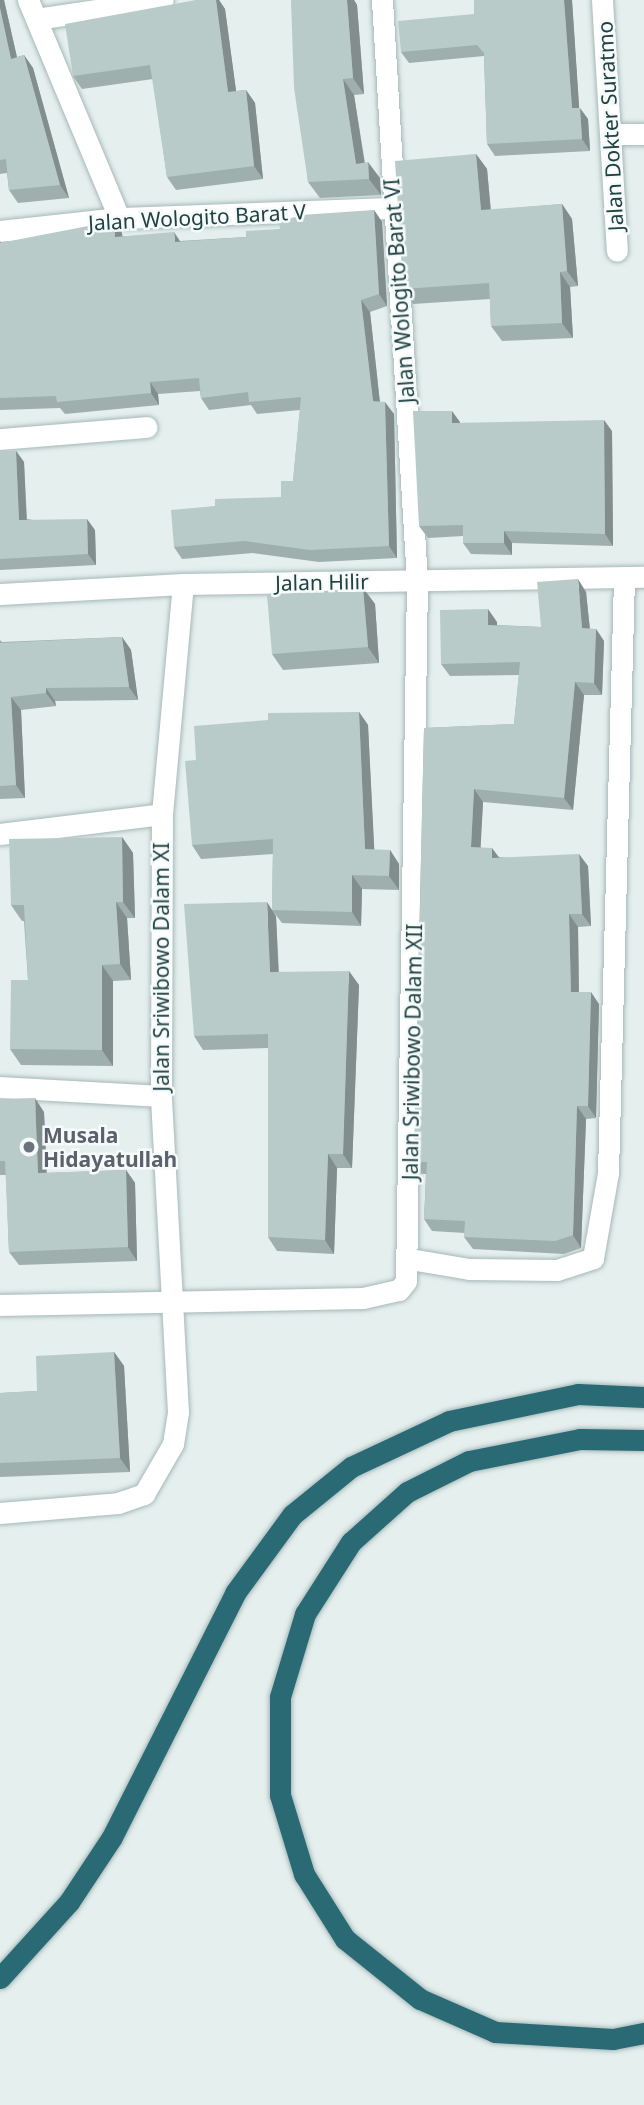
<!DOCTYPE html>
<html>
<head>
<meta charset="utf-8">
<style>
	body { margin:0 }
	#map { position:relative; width:644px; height:2105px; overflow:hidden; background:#e4efee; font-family:"Noto Sans",sans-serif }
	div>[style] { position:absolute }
	.roads { filter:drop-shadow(0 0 2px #a6b8b8) drop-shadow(0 0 2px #a6b8b8) }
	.minor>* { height:21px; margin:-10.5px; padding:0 10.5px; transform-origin:10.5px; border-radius:10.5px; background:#fff }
	.motorway>* { height:21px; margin:-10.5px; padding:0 10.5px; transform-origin:10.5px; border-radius:10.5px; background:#296a74 }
	.wall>* { inset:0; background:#9fafad }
	.shaded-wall>* { inset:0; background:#828e8d }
	.building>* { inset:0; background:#b9cbc9 }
	.dots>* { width:19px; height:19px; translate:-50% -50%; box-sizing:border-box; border:4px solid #f6fbfa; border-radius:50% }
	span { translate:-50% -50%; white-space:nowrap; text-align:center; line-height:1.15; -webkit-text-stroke:5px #f6fbfa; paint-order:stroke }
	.street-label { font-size:21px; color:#214244 }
	.worship-label { font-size:21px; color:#5b616d; font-weight:700 }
	.left { translate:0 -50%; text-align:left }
</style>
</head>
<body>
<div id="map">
	<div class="roads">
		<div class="minor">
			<div style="left:28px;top:0;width:236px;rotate:67.3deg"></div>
			<div style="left:602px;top:0;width:251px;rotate:86.6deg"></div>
			<div style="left:36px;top:19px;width:128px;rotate:-8.5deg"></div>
			<div style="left:612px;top:134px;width:32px"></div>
			<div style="left:0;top:231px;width:120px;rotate:-6.2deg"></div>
			<div style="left:119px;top:218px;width:274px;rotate:-2.1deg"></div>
			<div style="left:0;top:439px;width:147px;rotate:-4.7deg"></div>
			<div style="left:0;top:594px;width:183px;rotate:-3.1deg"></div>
			<div style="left:183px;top:584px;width:461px;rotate:-0.9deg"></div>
			<div style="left:0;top:834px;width:163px;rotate:-7deg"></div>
			<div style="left:0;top:1087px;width:161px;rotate:3.2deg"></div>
			<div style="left:410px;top:1259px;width:60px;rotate:9.6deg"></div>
			<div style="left:469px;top:1269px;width:88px;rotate:0.7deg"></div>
			<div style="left:557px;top:1270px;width:38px;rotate:-18deg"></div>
			<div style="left:593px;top:1258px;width:86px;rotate:-80deg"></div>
			<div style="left:608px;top:1173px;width:596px;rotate:-88.46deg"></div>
			<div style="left:0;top:1305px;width:363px;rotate:-1.1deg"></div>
			<div style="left:363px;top:1298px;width:37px;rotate:-13deg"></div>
			<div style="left:399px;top:1290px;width:11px;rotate:-52deg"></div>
			<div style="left:406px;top:1281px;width:700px;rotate:-89.1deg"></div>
			<div style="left:417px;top:581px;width:582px;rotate:-93.45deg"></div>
			<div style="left:0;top:1513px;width:118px;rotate:-4.8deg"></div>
			<div style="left:118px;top:1503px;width:28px;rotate:-19deg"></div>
			<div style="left:144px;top:1494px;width:58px;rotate:-59.9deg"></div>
			<div style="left:173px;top:1444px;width:32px;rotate:-81deg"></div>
			<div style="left:178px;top:1412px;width:316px;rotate:-93.1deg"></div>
			<div style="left:161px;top:1096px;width:282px;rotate:-89.8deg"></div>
			<div style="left:162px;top:814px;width:231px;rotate:-84.8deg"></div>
		</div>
		<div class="motorway">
			<div style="left:644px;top:1440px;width:64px;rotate:-179.1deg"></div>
			<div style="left:580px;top:1439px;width:113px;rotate:168.8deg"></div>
			<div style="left:469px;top:1461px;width:69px;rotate:153.4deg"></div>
			<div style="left:407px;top:1492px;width:75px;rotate:138.2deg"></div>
			<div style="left:351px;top:1542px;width:85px;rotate:122.6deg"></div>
			<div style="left:305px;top:1614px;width:87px;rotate:106.8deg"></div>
			<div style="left:280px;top:1697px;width:98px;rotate:90deg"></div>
			<div style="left:280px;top:1795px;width:83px;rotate:73.1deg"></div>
			<div style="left:304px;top:1874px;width:77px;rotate:57.8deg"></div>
			<div style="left:345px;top:1939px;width:96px;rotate:38.7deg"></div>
			<div style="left:420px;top:1999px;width:82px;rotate:23.7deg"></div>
			<div style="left:495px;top:2032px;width:118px;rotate:3.4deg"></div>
			<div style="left:613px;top:2039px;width:32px;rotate:-11deg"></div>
			<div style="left:0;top:1978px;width:103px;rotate:-47.8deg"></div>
			<div style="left:69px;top:1902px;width:78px;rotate:-56.5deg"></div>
			<div style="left:112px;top:1837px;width:273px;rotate:-63.2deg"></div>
			<div style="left:235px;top:1593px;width:97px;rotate:-53.8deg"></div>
			<div style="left:292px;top:1515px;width:76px;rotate:-39.1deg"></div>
			<div style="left:351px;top:1467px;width:108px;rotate:-25.1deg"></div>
			<div style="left:449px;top:1421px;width:132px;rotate:-11.8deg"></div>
			<div style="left:578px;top:1394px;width:66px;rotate:2.6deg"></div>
		</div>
	</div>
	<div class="wall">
		<div style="clip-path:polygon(0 0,4px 0,17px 57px,24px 55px,33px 68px,69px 198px,18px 203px,9px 190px,7px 173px,0 174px)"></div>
		<div style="clip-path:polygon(196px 0,219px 0,225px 9px,236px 91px,246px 90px,255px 103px,263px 179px,176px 190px,167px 177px,153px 79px,82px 89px,73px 76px)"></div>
		<div style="clip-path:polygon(291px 0,354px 0,357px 5px,364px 94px,354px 95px,365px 163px,380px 178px,381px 195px,320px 198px,308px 182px)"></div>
		<div style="clip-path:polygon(474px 0,572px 0,579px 108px,588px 119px,590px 151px,495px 156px,487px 144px,484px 56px,409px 63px,401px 52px,474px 14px)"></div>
		<div style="clip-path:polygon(476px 154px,487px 169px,491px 210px,562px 204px,572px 219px,578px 286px,570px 287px,573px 338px,502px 341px,491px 326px,490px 299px,413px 304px,403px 289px)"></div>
		<div style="clip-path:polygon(374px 210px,382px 222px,387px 306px,370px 312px,380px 402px,394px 414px,397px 558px,319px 562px,253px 553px,182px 559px,174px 547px,215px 506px,281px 497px,293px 481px,300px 410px,257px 414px,251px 405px,209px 410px,201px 398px,200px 391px,158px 394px,159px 405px,65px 414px,60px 408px,0 410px,0 241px,1px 242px,122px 233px,122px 236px,180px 241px,246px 237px,280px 229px)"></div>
		<div style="clip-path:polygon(460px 422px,460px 423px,612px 431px,613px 546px,512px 543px,512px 555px,471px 554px,463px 543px,463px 536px,428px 538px,419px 526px)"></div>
		<div style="clip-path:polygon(0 451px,16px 451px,24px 462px,27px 519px,95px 530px,96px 565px,0 570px)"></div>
		<div style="clip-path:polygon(363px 588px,375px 604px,379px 663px,283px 670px,272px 654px)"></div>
		<div style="clip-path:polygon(586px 592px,590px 629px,596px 629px,604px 641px,602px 695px,584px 695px,573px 810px,483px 802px,480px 847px,499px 857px,588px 866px,591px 926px,578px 927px,579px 992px,599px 1004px,596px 1118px,586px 1119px,581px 1248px,564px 1254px,473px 1249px,464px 1237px,465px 1233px,432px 1231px,424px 1219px,426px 1174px,422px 1174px,414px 1162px,424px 728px,514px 724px,519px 675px,450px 676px,441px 664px,497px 622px,497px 625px,541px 627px)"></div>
		<div style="clip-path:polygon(122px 637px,131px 650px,138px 700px,55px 701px,56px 706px,21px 710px,25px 798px,0 799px,0 640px,2px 642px)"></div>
		<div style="clip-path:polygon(359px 712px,368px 725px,374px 850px,390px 850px,399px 864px,399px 890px,362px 889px,361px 926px,282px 923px,272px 910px,273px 854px,201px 859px,192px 845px,196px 760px,268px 720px)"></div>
		<div style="clip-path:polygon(122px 837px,133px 853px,135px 918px,127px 918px,131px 980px,113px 981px,113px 1066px,21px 1065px,10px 1049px,28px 980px,24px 921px,22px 921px,11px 905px)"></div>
		<div style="clip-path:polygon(276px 916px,279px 972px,359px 985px,352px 1168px,337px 1168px,334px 1254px,277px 1251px,268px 1237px,268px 1048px,203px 1050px,194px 1036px)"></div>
		<div style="clip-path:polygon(0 1099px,44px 1112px,47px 1173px,126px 1170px,135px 1183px,137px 1261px,19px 1265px,9px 1252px,6px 1175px,0 1175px)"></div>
		<div style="clip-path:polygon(114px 1352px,124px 1366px,130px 1472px,0 1477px,0 1393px,37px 1391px)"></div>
	</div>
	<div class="shaded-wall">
		<div style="clip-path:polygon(0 0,4px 0,20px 71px,11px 59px,0 8px)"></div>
		<div style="clip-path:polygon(216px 0,219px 0,225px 9px,238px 105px,228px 92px)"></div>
		<div style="clip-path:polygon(347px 0,354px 0,357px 5px,364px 94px,353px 78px)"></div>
		<div style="clip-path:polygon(564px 0,572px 0,580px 120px,572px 108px)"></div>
		<div style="clip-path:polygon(24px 55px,33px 68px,69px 198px,60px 185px)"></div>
		<div style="clip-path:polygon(343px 79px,354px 95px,367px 180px,356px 164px)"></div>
		<div style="clip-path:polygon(246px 90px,255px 103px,263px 179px,254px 166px)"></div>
		<div style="clip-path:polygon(580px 108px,588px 119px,590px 151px,582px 139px)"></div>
		<div style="clip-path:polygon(476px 154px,487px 169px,492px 226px,481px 210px)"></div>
		<div style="clip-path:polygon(368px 162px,380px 178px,381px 195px,369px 179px)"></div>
		<div style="clip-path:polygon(562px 204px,572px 219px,578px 286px,567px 271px)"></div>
		<div style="clip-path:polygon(374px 210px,382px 222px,387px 306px,379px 294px)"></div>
		<div style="clip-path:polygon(114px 221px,122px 233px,124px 249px,115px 237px)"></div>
		<div style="clip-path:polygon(174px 232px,182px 244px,175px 242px)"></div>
		<div style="clip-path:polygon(560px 272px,570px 287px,573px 338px,562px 323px)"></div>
		<div style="clip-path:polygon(361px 300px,370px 312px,381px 413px,373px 401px)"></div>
		<div style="clip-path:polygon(150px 382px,158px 394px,159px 405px,151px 393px)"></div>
		<div style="clip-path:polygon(385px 402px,394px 414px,397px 558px,389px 546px)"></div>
		<div style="clip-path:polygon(452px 411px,460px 422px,460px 435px,452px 423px)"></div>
		<div style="clip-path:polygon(604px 420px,612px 431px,613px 546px,605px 534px)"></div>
		<div style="clip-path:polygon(16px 451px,24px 462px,27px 531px,19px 520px)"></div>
		<div style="clip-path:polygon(87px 519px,95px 530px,96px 565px,88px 554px)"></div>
		<div style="clip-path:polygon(504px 531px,512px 543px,512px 555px,504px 543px)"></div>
		<div style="clip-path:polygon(578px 579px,586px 592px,591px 641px,582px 628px)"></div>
		<div style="clip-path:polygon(363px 588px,375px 604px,379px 663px,368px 647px)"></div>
		<div style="clip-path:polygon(488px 609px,497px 622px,497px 638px,488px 625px)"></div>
		<div style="clip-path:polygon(596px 629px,604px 641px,602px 695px,594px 683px)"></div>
		<div style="clip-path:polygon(122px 637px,131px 650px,138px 700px,129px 687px)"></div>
		<div style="clip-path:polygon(575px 682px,584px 695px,573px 810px,564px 798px)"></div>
		<div style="clip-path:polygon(46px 688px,55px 701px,56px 706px,46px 693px)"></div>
		<div style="clip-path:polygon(11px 697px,21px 710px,25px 798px,16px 785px)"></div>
		<div style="clip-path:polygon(359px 712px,368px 725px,375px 863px,365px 849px)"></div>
		<div style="clip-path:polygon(474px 789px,483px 802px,480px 859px,471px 847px)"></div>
		<div style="clip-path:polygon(122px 837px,133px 853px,135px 918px,123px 902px)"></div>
		<div style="clip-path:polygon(492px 848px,501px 860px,492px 858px)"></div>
		<div style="clip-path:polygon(390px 850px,399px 864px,399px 890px,389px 876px)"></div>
		<div style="clip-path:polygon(579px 854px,588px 866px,591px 926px,582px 914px)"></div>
		<div style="clip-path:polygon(352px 875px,362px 889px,361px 926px,352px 912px)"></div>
		<div style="clip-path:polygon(116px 902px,127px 918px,131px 980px,120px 964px)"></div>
		<div style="clip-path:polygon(267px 902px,276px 916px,279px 986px,270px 972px)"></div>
		<div style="clip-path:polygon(569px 914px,578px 927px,579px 1005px,571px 992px)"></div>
		<div style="clip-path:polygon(102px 965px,113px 981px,113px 1066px,102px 1050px)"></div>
		<div style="clip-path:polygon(349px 971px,359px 985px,352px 1168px,343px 1154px)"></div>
		<div style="clip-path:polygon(591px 992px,599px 1004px,596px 1118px,588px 1106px)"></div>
		<div style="clip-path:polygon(35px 1098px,44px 1112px,47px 1187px,38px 1173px)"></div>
		<div style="clip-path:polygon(577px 1106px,586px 1119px,581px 1248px,573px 1235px)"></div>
		<div style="clip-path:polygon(328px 1154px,337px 1168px,334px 1254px,325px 1240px)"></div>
		<div style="clip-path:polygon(126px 1170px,135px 1183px,137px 1261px,128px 1247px)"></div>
		<div style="clip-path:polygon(114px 1352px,124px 1366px,130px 1472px,120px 1458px)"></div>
	</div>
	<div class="building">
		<div style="clip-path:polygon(196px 0,216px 0,228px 92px,246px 90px,254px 166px,167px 177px,150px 65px,73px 76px,65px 24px)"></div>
		<div style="clip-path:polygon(291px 0,347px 0,353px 78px,343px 79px,356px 164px,368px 162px,369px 179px,308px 182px,294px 88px)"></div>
		<div style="clip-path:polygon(474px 0,564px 0,572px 108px,580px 108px,582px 139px,487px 144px,484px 53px,477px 45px,401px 52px,398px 21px,474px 14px)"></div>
		<div style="clip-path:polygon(0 8px,11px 59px,24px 55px,60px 185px,9px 190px,6px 159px,0 160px)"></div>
		<div style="clip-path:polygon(476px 154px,481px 210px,562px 204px,567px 271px,560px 272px,562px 323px,491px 326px,489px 283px,403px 289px,395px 161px)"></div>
		<div style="clip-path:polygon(374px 210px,379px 294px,361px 300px,373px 401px,385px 402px,389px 546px,310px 550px,244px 541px,174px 547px,171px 510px,215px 506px,215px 499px,281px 497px,281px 481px,293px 481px,301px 397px,249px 402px,248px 392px,201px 398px,199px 378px,150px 382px,151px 393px,57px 402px,56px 396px,0 398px,0 243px,114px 221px,115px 237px,174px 232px,175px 242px,246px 237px,246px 231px,280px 229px,279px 222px,301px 215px)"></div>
		<div style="clip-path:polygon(413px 411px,452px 411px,452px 423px,604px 420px,605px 534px,504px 531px,504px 543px,463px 543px,463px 525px,419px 526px)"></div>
		<div style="clip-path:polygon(0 451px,16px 451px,19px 520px,87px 519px,88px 554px,0 559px)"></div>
		<div style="clip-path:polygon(578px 579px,582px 628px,596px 629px,594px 683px,575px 682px,564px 798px,474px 789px,471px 847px,492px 848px,492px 858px,579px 854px,582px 914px,569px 914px,571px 992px,591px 992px,588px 1106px,577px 1106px,573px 1235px,555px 1241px,464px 1237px,465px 1221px,424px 1219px,427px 1162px,414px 1162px,424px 728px,514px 724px,520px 662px,441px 664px,440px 610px,488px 609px,488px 625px,541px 627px,537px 582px)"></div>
		<div style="clip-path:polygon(363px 588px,368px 647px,272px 654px,267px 595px)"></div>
		<div style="clip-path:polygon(122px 637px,129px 687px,46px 688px,46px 693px,11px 697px,16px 785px,0 786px,0 643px)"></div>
		<div style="clip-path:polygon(359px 712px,365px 849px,390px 850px,389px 876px,352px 875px,352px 912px,272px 910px,273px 839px,192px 845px,185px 761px,196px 760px,194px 726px,268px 720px,268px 713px)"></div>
		<div style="clip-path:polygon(122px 837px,123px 902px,116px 902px,120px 964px,102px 965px,102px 1050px,10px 1049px,11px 980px,28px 980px,24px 905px,11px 905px,9px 839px)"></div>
		<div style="clip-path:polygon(267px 902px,270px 972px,349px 971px,343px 1154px,328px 1154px,325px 1240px,268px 1237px,268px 1034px,194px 1036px,184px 904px)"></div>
		<div style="clip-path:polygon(35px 1098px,38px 1173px,126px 1170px,128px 1247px,9px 1252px,5px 1161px,0 1161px,0 1099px)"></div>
		<div style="clip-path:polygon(114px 1352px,120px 1458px,0 1463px,0 1393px,37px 1391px,36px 1356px)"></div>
	</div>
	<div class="dots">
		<div style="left:29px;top:1147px;background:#6b7280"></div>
	</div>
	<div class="street-label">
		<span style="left:610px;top:126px;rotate:-93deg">Jalan Dokter Suratmo</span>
		<span style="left:197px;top:217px;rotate:-3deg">Jalan Wologito Barat V</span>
		<span style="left:399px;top:291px;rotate:-94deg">Jalan Wologito Barat VI</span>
		<span style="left:322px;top:582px;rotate:-1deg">Jalan Hilir</span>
		<span style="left:161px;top:967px;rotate:-90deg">Jalan Sriwibowo Dalam XI</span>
		<span style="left:412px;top:1052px;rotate:-89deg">Jalan Sriwibowo Dalam XII</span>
	</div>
	<div class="worship-label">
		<span class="left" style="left:43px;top:1147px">Musala<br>Hidayatullah</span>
	</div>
</div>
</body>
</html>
